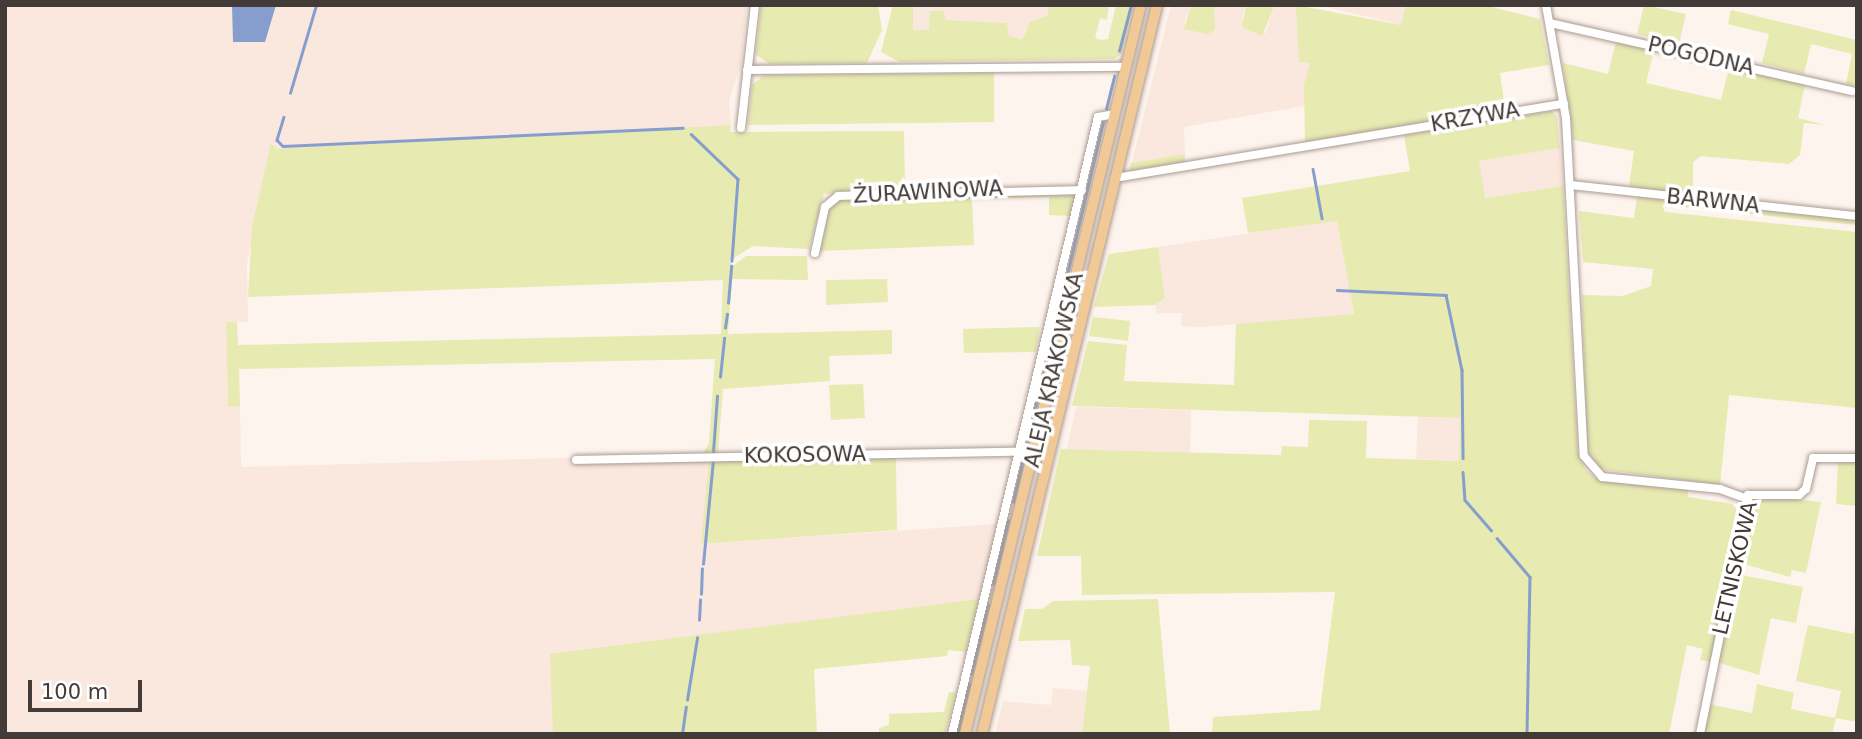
<!DOCTYPE html>
<html>
<head>
<meta charset="utf-8">
<style>
	body { margin:0 }
	#map { position:relative; width:1862px; height:739px; overflow:hidden; background:#fef4ee; font-family:"DejaVu Sans",sans-serif }
	div>[style] { position:absolute }
	.built>* { inset:0; background:#fae7dd }
	.green>* { inset:0; background:#e7eab1 }
	.water>* { inset:0; background:#869ecd }
	.stream>* { height:2.5px; margin:-1.25px; padding:0 1.25px; transform-origin:1.25px; border-radius:1.25px; background:#869ecd }
	.roads { filter:drop-shadow(0 0 2px #aa9b92) drop-shadow(0 0 2px #aa9b92) }
	.minor>* { height:8px; margin:-4px; padding:0 4px; transform-origin:4px; border-radius:4px; background:#fff }
	.major>* { height:10px; margin:-5px; padding:0 5px; transform-origin:5px; border-radius:5px; background:#f0c997 }
	span { translate:-50% -50%; white-space:nowrap; text-align:center; line-height:1.15; -webkit-text-stroke:7px #fff; paint-order:stroke }
	.street-label { font-size:21px; color:#423b37 }
	.frame { position:absolute; inset:0; border:7px solid #423b37; pointer-events:none }
	.scale { position:absolute; left:28px; top:680px; width:114px; height:32px; box-sizing:border-box; border:4px solid #423b37; border-top:0; padding-left:9px; font-size:21px; line-height:24px; white-space:nowrap; color:#423b37; -webkit-text-stroke:5px #fff; paint-order:stroke }
</style>
</head>
<body>
<div id="map">
	<div class="built">
		<div style="clip-path:polygon(5px 5px,747px 5px,741px 65px,729px 100px,731px 125px,276px 150px,272px 144px,247px 264px,248px 322px,226px 323px,228px 406px,240px 406px,241px 467px,710px 454px,702px 544px,997px 524px,979px 599px,689px 637px,675px 734px,5px 734px)"></div>
		<div style="clip-path:polygon(913px 5px,1049px 5px,1047px 16px,1025px 29px,1023px 39px,1009px 36px,1007px 23px,946px 20px,929px 30px,913px 30px)"></div>
		<div style="clip-path:polygon(1171px 5px,1191px 5px,1184px 23px,1215px 29px,1214px 5px,1246px 5px,1242px 18px,1265px 34px,1275px 5px,1300px 7px,1299px 61px,1310px 62px,1304px 106px,1184px 127px,1185px 154px,1132px 163px)"></div>
		<div style="clip-path:polygon(1318px 5px,1406px 5px,1402px 25px)"></div>
		<div style="clip-path:polygon(1560px 148px,1563px 186px,1485px 198px,1478px 161px)"></div>
		<div style="clip-path:polygon(1337px 220px,1354px 315px,1200px 327px,1181px 326px,1182px 313px,1157px 313px,1155px 305px,1165px 298px,1158px 247px)"></div>
		<div style="clip-path:polygon(1076px 407px,1191px 410px,1190px 453px,1067px 449px)"></div>
		<div style="clip-path:polygon(1418px 417px,1460px 418px,1459px 461px,1416px 459px)"></div>
		<div style="clip-path:polygon(1053px 688px,1087px 691px,1082px 734px,995px 734px,1003px 701px,1051px 705px)"></div>
	</div>
	<div class="green">
		<div style="clip-path:polygon(761px 5px,878px 5px,882px 30px,867px 63px,769px 64px,756px 54px)"></div>
		<div style="clip-path:polygon(893px 5px,913px 5px,913px 30px,929px 30px,930px 11px,943px 11px,946px 20px,1007px 23px,1009px 36px,1022px 39px,1030px 22px,1047px 16px,1049px 5px,1109px 5px,1107px 20px,1100px 18px,1095px 38px,1101px 40px,1108px 39px,1116px 5px,1134px 5px,1122px 54px,1114px 59px,900px 62px,881px 52px)"></div>
		<div style="clip-path:polygon(1191px 5px,1214px 5px,1215px 29px,1208px 34px,1184px 29px)"></div>
		<div style="clip-path:polygon(1246px 5px,1275px 5px,1262px 36px,1242px 27px)"></div>
		<div style="clip-path:polygon(1296px 5px,1401px 25px,1406px 5px,1484px 5px,1540px 19px,1549px 65px,1500px 73px,1505px 109px,1305px 142px,1304px 85px,1310px 63px,1299px 62px)"></div>
		<div style="clip-path:polygon(1644px 5px,1686px 14px,1679px 44px,1637px 34px)"></div>
		<div style="clip-path:polygon(1731px 10px,1857px 40px,1857px 86px,1846px 84px,1852px 54px,1811px 44px,1804px 74px,1762px 63px,1769px 34px,1728px 24px)"></div>
		<div style="clip-path:polygon(1616px 41px,1654px 50px,1646px 83px,1721px 100px,1729px 67px,1805px 85px,1798px 118px,1825px 125px,1804px 123px,1800px 155px,1789px 164px,1701px 156px,1693px 162px,1693px 196px,1629px 186px,1634px 151px,1573px 140px,1563px 63px,1608px 74px)"></div>
		<div style="clip-path:polygon(994px 73px,994px 122px,748px 125px,752px 85px,764px 75px)"></div>
		<div style="clip-path:polygon(1551px 111px,1557px 116px,1560px 148px,1479px 161px,1485px 198px,1563px 186px,1578px 453px,1586px 470px,1597px 479px,1688px 489px,1688px 497px,1733px 504px,1741px 516px,1711px 662px,1700px 660px,1703px 649px,1687px 645px,1669px 734px,1212px 734px,1213px 717px,1320px 710px,1335px 592px,1082px 595px,1081px 556px,1037px 556px,1061px 449px,1281px 455px,1282px 446px,1308px 447px,1309px 420px,1367px 421px,1366px 458px,1459px 461px,1460px 418px,1072px 406px,1088px 341px,1127px 345px,1124px 381px,1234px 385px,1236px 324px,1354px 314px,1337px 221px,1248px 233px,1242px 198px,1410px 171px,1404px 135px)"></div>
		<div style="clip-path:polygon(731px 125px,730px 132px,904px 131px,905px 189px,824px 194px,809px 249px,753px 246px,729px 261px,733px 266px,746px 256px,807px 256px,808px 280px,732px 279px,728px 334px,892px 330px,892px 354px,829px 356px,830px 381px,723px 389px,718px 453px,703px 454px,709px 443px,715px 359px,239px 369px,240px 406px,228px 407px,226px 322px,237px 322px,238px 345px,721px 334px,723px 280px,248px 297px,252px 227px,271px 143px,277px 149px)"></div>
		<div style="clip-path:polygon(1185px 154px,1185px 162px,1129px 171px,1131px 163px)"></div>
		<div style="clip-path:polygon(1070px 192px,1077px 197px,1072px 216px,1049px 215px,1049px 197px,972px 199px,974px 245px,820px 251px,828px 207px,839px 200px)"></div>
		<div style="clip-path:polygon(1637px 196px,1857px 219px,1857px 225px,1662px 205px,1665px 212px,1857px 232px,1857px 408px,1729px 395px,1720px 485px,1599px 469px,1587px 450px,1582px 295px,1623px 296px,1651px 286px,1653px 269px,1583px 262px,1579px 211px,1634px 218px)"></div>
		<div style="clip-path:polygon(1158px 247px,1165px 298px,1155px 305px,1094px 307px,1109px 254px)"></div>
		<div style="clip-path:polygon(887px 279px,888px 302px,826px 305px,826px 280px)"></div>
		<div style="clip-path:polygon(1093px 317px,1130px 321px,1128px 341px,1089px 336px)"></div>
		<div style="clip-path:polygon(1040px 327px,1036px 352px,964px 353px,963px 329px)"></div>
		<div style="clip-path:polygon(863px 384px,865px 418px,831px 420px,829px 385px)"></div>
		<div style="clip-path:polygon(896px 457px,897px 530px,701px 544px,709px 461px)"></div>
		<div style="clip-path:polygon(1838px 460px,1857px 462px,1857px 506px,1836px 504px)"></div>
		<div style="clip-path:polygon(1750px 495px,1821px 502px,1806px 573px,1792px 570px,1790px 577px,1740px 563px)"></div>
		<div style="clip-path:polygon(1741px 575px,1803px 587px,1796px 623px,1771px 618px,1759px 675px,1717px 662px,1727px 609px)"></div>
		<div style="clip-path:polygon(979px 599px,966px 652px,948px 650px,947px 656px,814px 669px,817px 734px,553px 734px,550px 654px)"></div>
		<div style="clip-path:polygon(1158px 599px,1170px 734px,1082px 734px,1090px 666px,1072px 665px,1070px 640px,1018px 641px,1025px 609px,1042px 609px,1053px 601px)"></div>
		<div style="clip-path:polygon(1857px 616px,1857px 722px,1836px 718px,1832px 734px,1702px 732px,1708px 704px,1752px 713px,1757px 684px,1794px 693px,1791px 709px,1835px 718px,1841px 691px,1796px 681px,1804px 642px,1808px 625px,1853px 634px)"></div>
		<div style="clip-path:polygon(949px 692px,956px 693px,945px 734px,879px 734px,879px 728px,889px 725px,889px 714px,944px 712px)"></div>
	</div>
	<div class="water">
		<div style="clip-path:polygon(232px 5px,276px 5px,265px 42px,233px 42px)"></div>
	</div>
	<div class="stream">
		<div style="left:1119px;top:51px;width:48px;rotate:-75.4deg"></div>
		<div style="left:290px;top:93px;width:92px;rotate:-73.5deg"></div>
		<div style="left:1106px;top:109px;width:34px;rotate:-76deg"></div>
		<div style="left:284px;top:117px;width:24px;rotate:107deg"></div>
		<div style="left:277px;top:140px;width:8px;rotate:45deg"></div>
		<div style="left:283px;top:146px;width:400px;rotate:-2.6deg"></div>
		<div style="left:691px;top:134px;width:65px;rotate:43.8deg"></div>
		<div style="left:738px;top:179px;width:82px;rotate:94.2deg"></div>
		<div style="left:1313px;top:169px;width:50px;rotate:79.6deg"></div>
		<div style="left:1337px;top:290px;width:109px;rotate:2.6deg"></div>
		<div style="left:1446px;top:295px;width:77px;rotate:78deg"></div>
		<div style="left:1462px;top:370px;width:88px;rotate:89.3deg"></div>
		<div style="left:728px;top:303px;width:37px;rotate:-85deg"></div>
		<div style="left:1056px;top:321px;width:204px;rotate:-76.7deg"></div>
		<div style="left:725px;top:328px;width:14px;rotate:-82deg"></div>
		<div style="left:720px;top:377px;width:39px;rotate:-84deg"></div>
		<div style="left:1027px;top:441px;width:106px;rotate:-76.4deg"></div>
		<div style="left:713px;top:452px;width:56px;rotate:-85.9deg"></div>
		<div style="left:1463px;top:472px;width:28px;rotate:86deg"></div>
		<div style="left:1465px;top:500px;width:40px;rotate:49deg"></div>
		<div style="left:1013px;top:502px;width:44px;rotate:-76.9deg"></div>
		<div style="left:1497px;top:538px;width:51px;rotate:49.8deg"></div>
		<div style="left:1530px;top:577px;width:157px;rotate:91.1deg"></div>
		<div style="left:703px;top:564px;width:103px;rotate:-84.5deg"></div>
		<div style="left:993px;top:584px;width:65px;rotate:-76.6deg"></div>
		<div style="left:701px;top:594px;width:25px;rotate:-88deg"></div>
		<div style="left:699px;top:620px;width:20px;rotate:-87deg"></div>
		<div style="left:971px;top:674px;width:71px;rotate:-76.2deg"></div>
		<div style="left:687px;top:700px;width:63px;rotate:-80.8deg"></div>
		<div style="left:682px;top:734px;width:27px;rotate:-82deg"></div>
		<div style="left:957px;top:734px;width:51px;rotate:-76.5deg"></div>
	</div>
	<div class="roads">
		<div class="minor">
			<div style="left:1546px;top:5px;width:115px;rotate:80deg"></div>
			<div style="left:1566px;top:118px;width:338px;rotate:87deg"></div>
			<div style="left:1584px;top:456px;width:28px;rotate:49deg"></div>
			<div style="left:1602px;top:477px;width:119px;rotate:5.8deg"></div>
			<div style="left:1720px;top:489px;width:30px;rotate:20deg"></div>
			<div style="left:1550px;top:23px;width:310px;rotate:12.7deg"></div>
			<div style="left:747px;top:70px;width:379px;rotate:-0.5deg"></div>
			<div style="left:741px;top:128px;width:124px;rotate:-83.5deg"></div>
			<div style="left:1115px;top:178px;width:455px;rotate:-9.4deg"></div>
			<div style="left:1570px;top:185px;width:289px;rotate:6.2deg"></div>
			<div style="left:815px;top:253px;width:47px;rotate:-77.7deg"></div>
			<div style="left:825px;top:207px;width:17px;rotate:-40deg"></div>
			<div style="left:838px;top:196px;width:244px;rotate:-1.4deg"></div>
			<div style="left:576px;top:460px;width:458px;rotate:-1.1deg"></div>
			<div style="left:952px;top:734px;width:634px;rotate:-76.69deg"></div>
			<div style="left:1098px;top:117px;width:17px;rotate:-10deg"></div>
			<div style="left:1700px;top:734px;width:244px;rotate:-78.6deg"></div>
			<div style="left:1748px;top:495px;width:51px"></div>
			<div style="left:1799px;top:495px;width:9px;rotate:-41deg"></div>
			<div style="left:1806px;top:489px;width:32px;rotate:-77deg"></div>
			<div style="left:1813px;top:458px;width:44px"></div>
		</div>
		<div class="major">
			<div style="left:965px;top:734px;width:750px;rotate:-76.43deg"></div>
			<div style="left:982px;top:734px;width:750px;rotate:-76.5deg"></div>
		</div>
	</div>
	<div class="street-label">
		<span style="left:1701px;top:56px;rotate:13deg">POGODNA</span>
		<span style="left:1475px;top:117px;rotate:-10deg">KRZYWA</span>
		<span style="left:928px;top:192px;rotate:-3deg">ŻURAWINOWA</span>
		<span style="left:1713px;top:201px;rotate:6deg">BARWNA</span>
		<span style="left:1054px;top:370px;rotate:-77deg">ALEJA KRAKOWSKA</span>
		<span style="left:805px;top:455px;rotate:-1deg">KOKOSOWA</span>
		<span style="left:1735px;top:568px;rotate:-77deg">LETNISKOWA</span>
	</div>
	<div class="frame"></div>
	<div class="scale">100 m</div>
</div>
</body>
</html>
